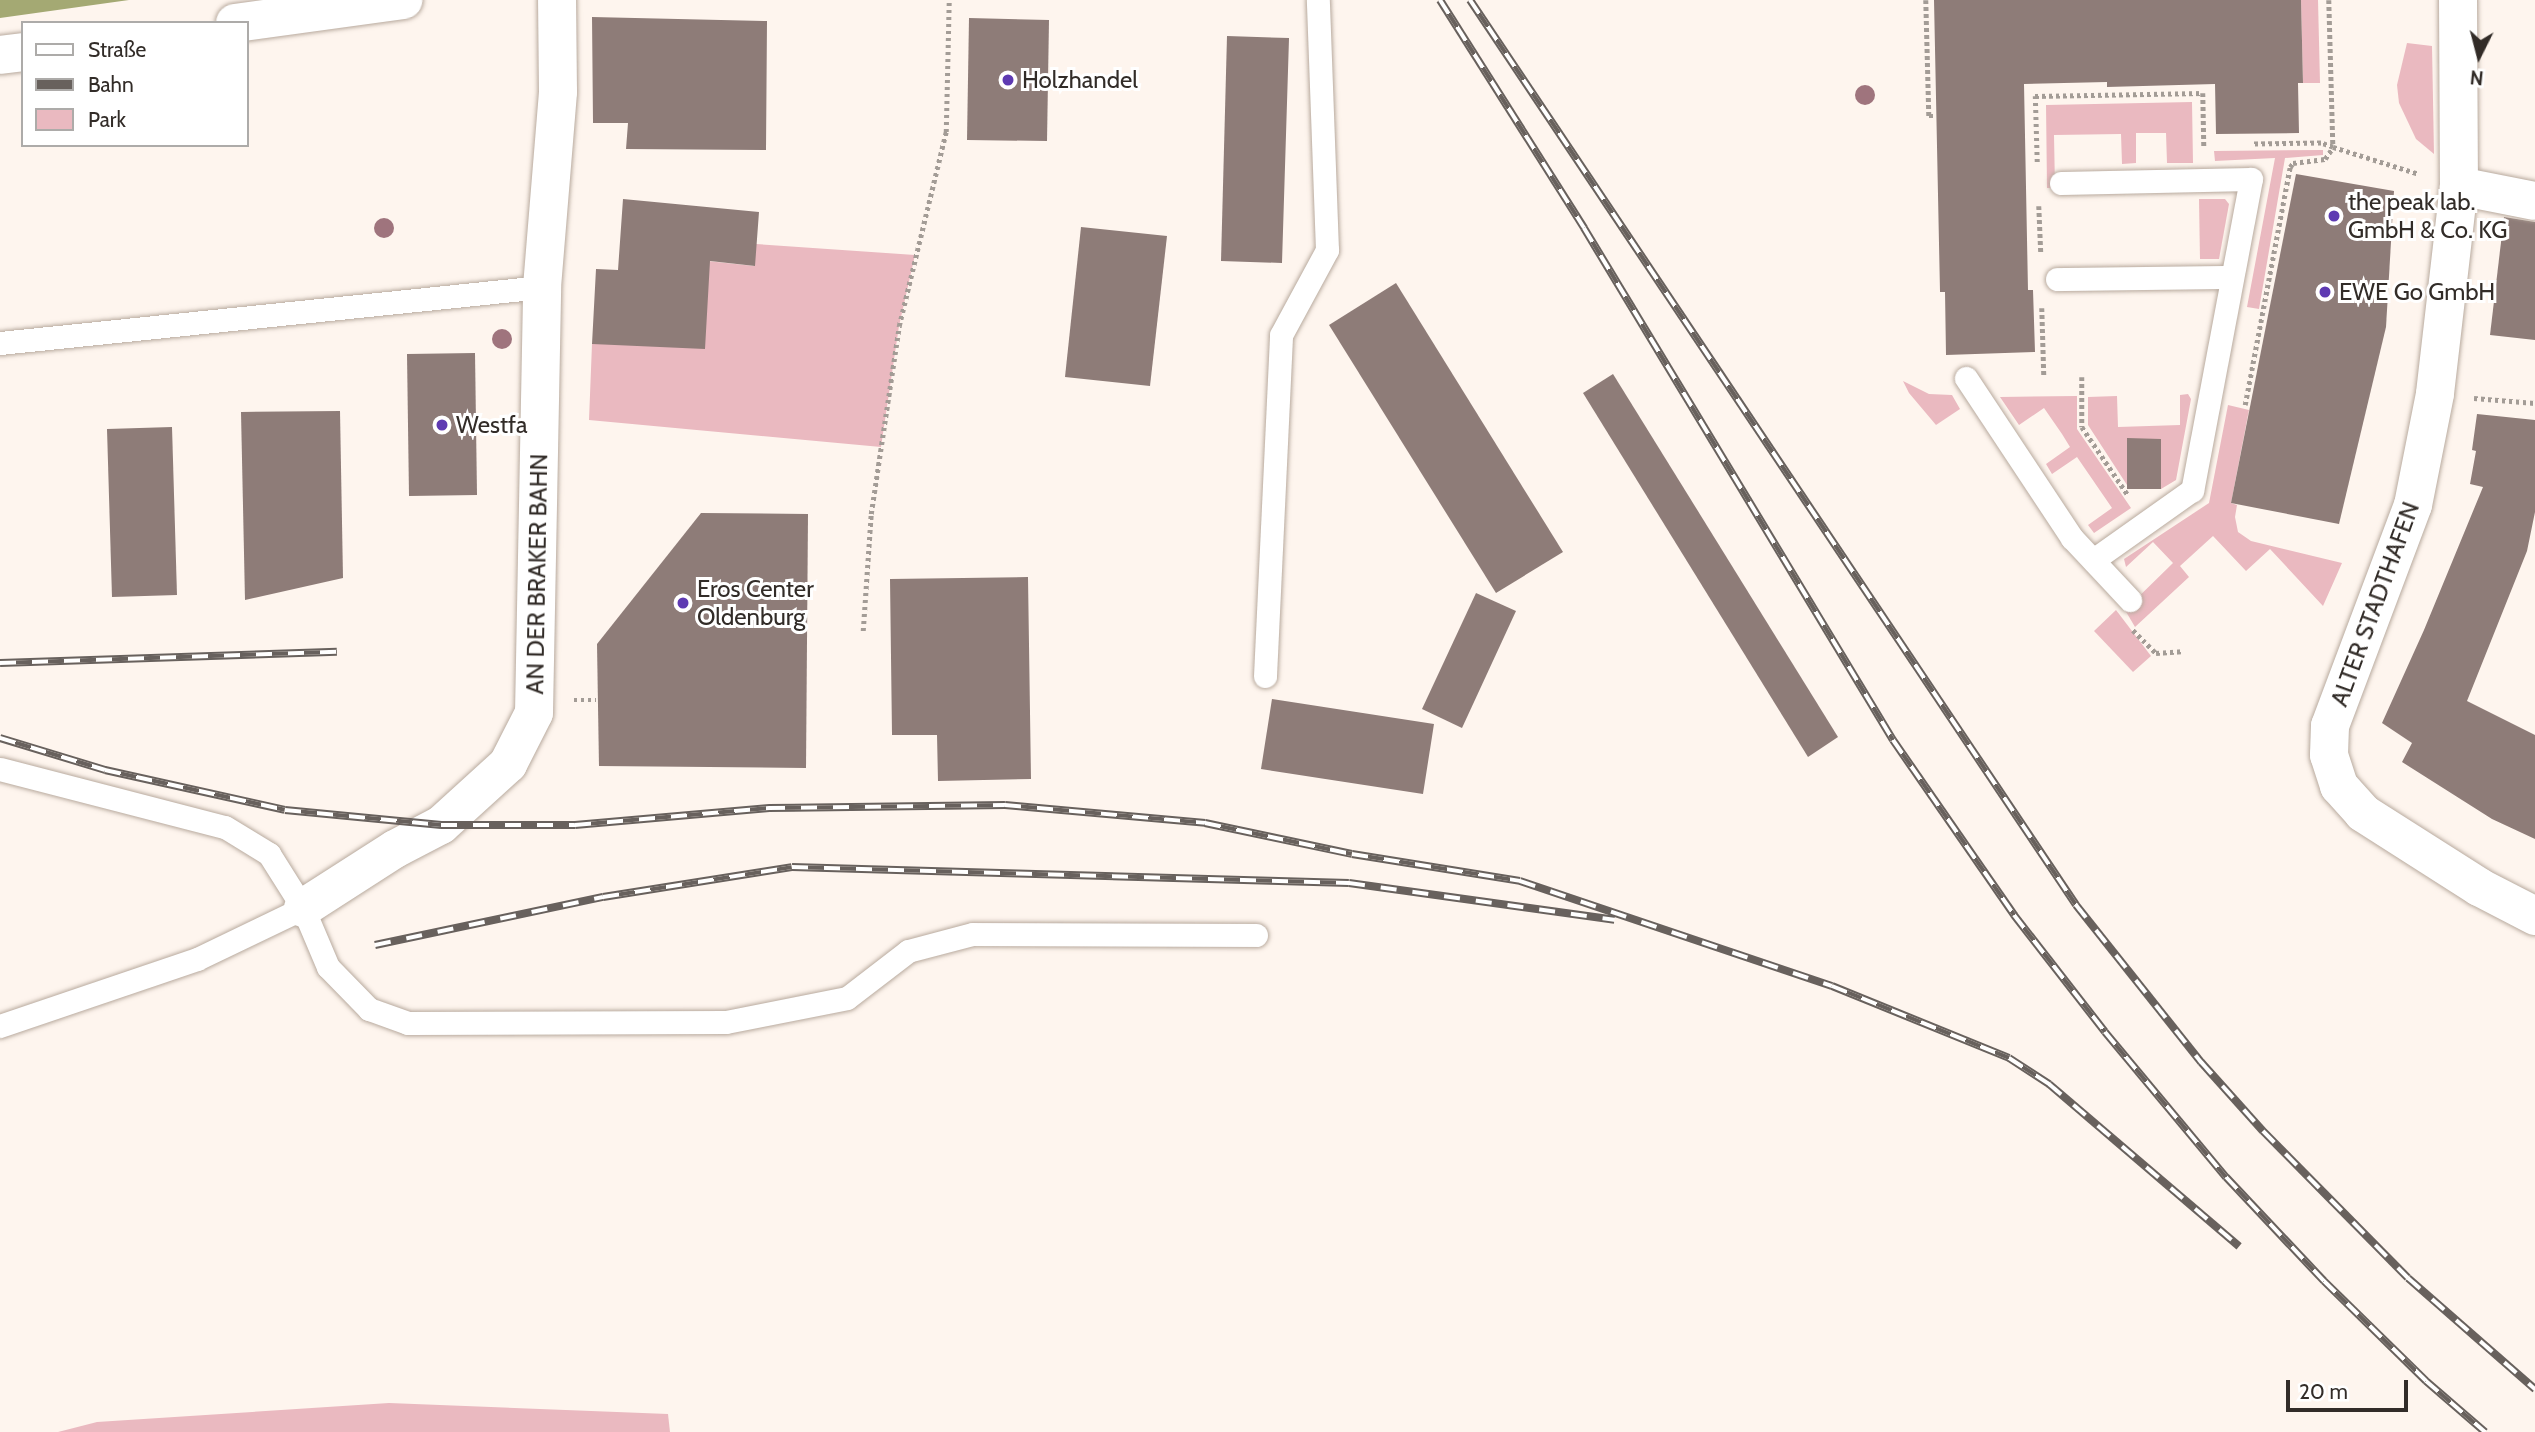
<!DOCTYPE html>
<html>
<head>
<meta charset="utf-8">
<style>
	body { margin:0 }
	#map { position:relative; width:2535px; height:1432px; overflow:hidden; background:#fef5ee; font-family:Cabin,sans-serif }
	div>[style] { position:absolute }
	.green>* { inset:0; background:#eab9c0 }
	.water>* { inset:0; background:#a4a973 }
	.building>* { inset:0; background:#8e7c78 }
	.path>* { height:4.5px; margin-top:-2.25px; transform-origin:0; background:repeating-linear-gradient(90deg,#a39c96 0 3.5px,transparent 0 7px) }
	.roads { filter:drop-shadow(0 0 2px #b8aa9e) drop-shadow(0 0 2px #b8aa9e) }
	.service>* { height:23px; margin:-11.5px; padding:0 11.5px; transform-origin:11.5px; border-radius:11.5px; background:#fff }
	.minor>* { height:38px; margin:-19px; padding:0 19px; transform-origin:19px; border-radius:19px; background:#fff }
	.rail>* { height:8px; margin-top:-4px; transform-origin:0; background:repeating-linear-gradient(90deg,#fff 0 16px,#68615d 0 32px); box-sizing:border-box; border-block:2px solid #68615d }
	.trees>* { width:20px; height:20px; margin:-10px; border-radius:50%; background:#9f747d }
	.dots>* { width:19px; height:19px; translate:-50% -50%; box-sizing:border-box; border:4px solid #fff; border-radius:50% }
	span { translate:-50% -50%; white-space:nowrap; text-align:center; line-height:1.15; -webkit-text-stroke:6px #fff; paint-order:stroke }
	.poi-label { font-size:24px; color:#322c28 }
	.left { translate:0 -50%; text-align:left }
	.street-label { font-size:24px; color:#322c28 }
	.legend { position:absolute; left:21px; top:21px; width:228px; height:126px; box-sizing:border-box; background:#fff; border:2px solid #adaba9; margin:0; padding:9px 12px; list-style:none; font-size:21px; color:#322c28 }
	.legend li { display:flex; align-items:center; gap:14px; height:35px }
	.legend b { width:35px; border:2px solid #adaba9 }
	.north { position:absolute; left:2444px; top:21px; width:70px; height:70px; -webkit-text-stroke:5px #fff; paint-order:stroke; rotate:186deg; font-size:19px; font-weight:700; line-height:28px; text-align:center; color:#322c28 }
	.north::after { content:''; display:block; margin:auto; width:24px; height:32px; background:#322c28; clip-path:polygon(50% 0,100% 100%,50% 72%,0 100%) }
	.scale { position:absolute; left:2286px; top:1380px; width:122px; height:32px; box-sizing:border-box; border:4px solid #322c28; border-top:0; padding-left:9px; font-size:21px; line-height:24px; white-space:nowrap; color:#322c28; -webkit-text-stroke:5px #fff; paint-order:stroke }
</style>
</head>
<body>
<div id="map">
	<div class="green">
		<div style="clip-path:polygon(2301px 0,2318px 0,2320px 83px,2303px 83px)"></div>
		<div style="clip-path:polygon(2407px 43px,2432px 46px,2434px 154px,2416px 139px,2399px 103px,2397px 85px)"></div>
		<div style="clip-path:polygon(2192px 102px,2193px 163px,2167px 163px,2166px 133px,2136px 133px,2136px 163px,2122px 164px,2121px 134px,2054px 135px,2055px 188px,2047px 188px,2046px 105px)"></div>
		<div style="clip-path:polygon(2323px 150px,2323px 155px,2285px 158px,2259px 309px,2247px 307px,2275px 158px,2215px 161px,2214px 151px)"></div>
		<div style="clip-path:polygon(2199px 199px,2225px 199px,2229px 204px,2219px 259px,2200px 259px)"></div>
		<div style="clip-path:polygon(756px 244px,915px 255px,899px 326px,881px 447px,589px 420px,592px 344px,698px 260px,754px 266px)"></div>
		<div style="clip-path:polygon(1903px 381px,1929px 394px,1952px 395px,1960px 409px,1936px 425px,1909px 393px)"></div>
		<div style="clip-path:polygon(2188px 394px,2191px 399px,2176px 480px,2161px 489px,2161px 439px,2127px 439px,2127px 485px,2088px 425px,2088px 397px,2117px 396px,2118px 427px,2180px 425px,2180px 395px)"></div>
		<div style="clip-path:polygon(2077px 396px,2077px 429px,2131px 508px,2094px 533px,2088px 525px,2112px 508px,2077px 457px,2052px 474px,2046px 464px,2070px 447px,2062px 434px,2044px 408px,2019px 425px,2000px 397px)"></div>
		<div style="clip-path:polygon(2228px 405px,2249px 410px,2231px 503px,2237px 505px,2235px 517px,2238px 532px,2251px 541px,2342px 563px,2323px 606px,2270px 549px,2246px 571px,2213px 536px,2180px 566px,2189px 577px,2135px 627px,2125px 610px,2173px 563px,2153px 542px,2126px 567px,2124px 559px,2209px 503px)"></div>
		<div style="clip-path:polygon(2116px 610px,2151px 656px,2133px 672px,2094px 631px)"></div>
		<div style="clip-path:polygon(389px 1403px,668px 1414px,670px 1432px,58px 1432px,97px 1422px)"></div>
	</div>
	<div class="water">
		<div style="clip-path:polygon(0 0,129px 0,0 18px)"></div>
	</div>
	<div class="building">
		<div style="clip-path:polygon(1934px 0,2301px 0,2303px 83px,2298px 83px,2299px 133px,2216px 134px,2215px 84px,2107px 87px,2107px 82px,2024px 84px,2028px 290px,2033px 290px,2035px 352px,1946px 355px,1945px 292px,1940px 292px)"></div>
		<div style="clip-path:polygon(592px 17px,767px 21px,766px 150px,626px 149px,628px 123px,593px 123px)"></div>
		<div style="clip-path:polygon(969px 18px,1049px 20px,1047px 141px,967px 140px)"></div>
		<div style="clip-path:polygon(1227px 36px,1289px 38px,1282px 263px,1221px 261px)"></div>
		<div style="clip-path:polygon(2296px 174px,2394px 191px,2386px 327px,2339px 524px,2231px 503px)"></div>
		<div style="clip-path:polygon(623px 199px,759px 212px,755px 266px,710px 261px,705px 349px,592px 344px,596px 269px,618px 270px)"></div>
		<div style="clip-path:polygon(2504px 217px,2535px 222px,2535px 340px,2490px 335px)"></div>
		<div style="clip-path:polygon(1081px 227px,1167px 236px,1150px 386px,1065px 377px)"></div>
		<div style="clip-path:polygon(1396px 283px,1563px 552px,1496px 593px,1329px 325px)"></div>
		<div style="clip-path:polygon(475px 353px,477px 495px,409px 496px,407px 354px)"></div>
		<div style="clip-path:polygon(1613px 374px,1838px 737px,1808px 757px,1583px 393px)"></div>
		<div style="clip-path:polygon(340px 411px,343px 578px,245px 600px,241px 412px)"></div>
		<div style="clip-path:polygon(2477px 414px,2535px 420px,2535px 512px,2527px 551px,2467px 701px,2535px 735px,2535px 839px,2492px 819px,2402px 762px,2412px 743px,2382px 723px,2424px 630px,2483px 487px,2470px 484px,2476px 451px,2472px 450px)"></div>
		<div style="clip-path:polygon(172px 427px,177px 595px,112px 597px,107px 429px)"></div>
		<div style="clip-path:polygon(2127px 438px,2161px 439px,2161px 489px,2127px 489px)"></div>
		<div style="clip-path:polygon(701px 513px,808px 514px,806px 768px,599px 766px,597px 644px)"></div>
		<div style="clip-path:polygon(1028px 577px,1031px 779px,938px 781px,937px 735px,892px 735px,890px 579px)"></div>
		<div style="clip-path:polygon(1476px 593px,1516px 611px,1462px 728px,1422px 709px)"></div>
		<div style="clip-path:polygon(1272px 699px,1434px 724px,1423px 794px,1261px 769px)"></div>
	</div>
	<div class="path">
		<div style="left:1926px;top:0;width:116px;rotate:88.5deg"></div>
		<div style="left:1929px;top:116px;width:7px"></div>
		<div style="left:2329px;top:0;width:147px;rotate:88.4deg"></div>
		<div style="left:2333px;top:147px;width:90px;rotate:17.4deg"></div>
		<div style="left:2037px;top:162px;width:66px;rotate:-91.7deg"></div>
		<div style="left:2035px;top:96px;width:168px;rotate:-1deg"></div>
		<div style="left:2203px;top:93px;width:54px;rotate:88.9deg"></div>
		<div style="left:2039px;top:206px;width:47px;rotate:87.6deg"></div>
		<div style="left:2042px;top:308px;width:69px;rotate:88.3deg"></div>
		<div style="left:2082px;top:377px;width:50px;rotate:90deg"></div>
		<div style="left:2082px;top:427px;width:82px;rotate:55.9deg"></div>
		<div style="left:2474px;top:398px;width:61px;rotate:4.7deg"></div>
		<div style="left:2245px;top:405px;width:242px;rotate:-79.3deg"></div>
		<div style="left:2290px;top:167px;width:5px;rotate:-53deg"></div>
		<div style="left:2293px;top:163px;width:32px;rotate:-7deg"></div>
		<div style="left:2325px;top:159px;width:14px;rotate:-56deg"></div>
		<div style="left:2333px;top:147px;width:13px;rotate:-162deg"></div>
		<div style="left:2321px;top:143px;width:67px;rotate:179.1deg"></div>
		<div style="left:2133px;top:630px;width:33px;rotate:45deg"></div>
		<div style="left:2156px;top:653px;width:26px;rotate:-4deg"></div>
		<div style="left:863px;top:631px;width:117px;rotate:-86.1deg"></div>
		<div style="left:871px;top:514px;width:190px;rotate:-81.5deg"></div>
		<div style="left:899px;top:326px;width:200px;rotate:-76.4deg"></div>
		<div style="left:946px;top:132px;width:132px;rotate:-88.7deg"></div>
		<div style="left:574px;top:700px;width:22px"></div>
	</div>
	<div class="roads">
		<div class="service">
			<div style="left:2061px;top:183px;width:190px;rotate:-1.2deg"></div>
			<div style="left:2251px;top:179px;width:317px;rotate:100.7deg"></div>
			<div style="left:2192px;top:490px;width:121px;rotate:144.7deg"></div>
			<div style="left:2057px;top:279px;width:175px;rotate:-0.7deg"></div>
			<div style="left:0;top:343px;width:545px;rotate:-5.9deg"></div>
			<div style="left:1966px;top:378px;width:192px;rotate:56.5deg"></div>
			<div style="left:2072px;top:538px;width:85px;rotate:46.9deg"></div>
			<div style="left:1265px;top:676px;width:341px;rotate:-87.3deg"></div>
			<div style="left:1281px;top:335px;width:97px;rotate:-61.6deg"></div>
			<div style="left:1327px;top:250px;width:250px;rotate:-92.1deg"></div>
			<div style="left:0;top:769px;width:232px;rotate:14.5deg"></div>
			<div style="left:225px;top:827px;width:52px;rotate:31.5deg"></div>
			<div style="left:269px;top:854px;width:64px;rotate:57.8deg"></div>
			<div style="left:303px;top:908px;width:64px;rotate:67deg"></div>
			<div style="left:328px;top:967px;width:59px;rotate:45.7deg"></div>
			<div style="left:369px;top:1009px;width:41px;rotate:19.7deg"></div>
			<div style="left:408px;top:1023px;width:318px;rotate:-0.2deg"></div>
			<div style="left:726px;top:1022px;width:123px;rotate:-11.2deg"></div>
			<div style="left:847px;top:998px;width:77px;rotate:-37.6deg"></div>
			<div style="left:908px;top:951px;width:67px;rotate:-14.7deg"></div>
			<div style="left:973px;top:934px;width:283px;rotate:0.2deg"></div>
			<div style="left:0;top:1026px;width:208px;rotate:-18.8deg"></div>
			<div style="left:197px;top:959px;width:118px;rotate:-25.7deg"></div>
		</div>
		<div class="minor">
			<div style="left:2458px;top:0;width:186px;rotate:89.7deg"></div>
			<div style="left:2459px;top:186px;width:209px;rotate:96.6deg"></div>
			<div style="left:2435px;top:394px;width:113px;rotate:101.2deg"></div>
			<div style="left:2413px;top:505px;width:236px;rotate:110.6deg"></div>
			<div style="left:2330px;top:726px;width:29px;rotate:92deg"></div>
			<div style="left:2329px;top:755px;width:33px;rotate:72deg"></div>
			<div style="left:2339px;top:786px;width:36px;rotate:48deg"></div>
			<div style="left:2363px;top:813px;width:138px;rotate:32.5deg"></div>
			<div style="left:2479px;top:887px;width:63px;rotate:27.4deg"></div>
			<div style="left:235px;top:23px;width:170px;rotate:-7.8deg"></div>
			<div style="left:0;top:55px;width:23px;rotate:-7deg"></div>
			<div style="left:2459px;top:186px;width:77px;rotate:11.2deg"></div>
			<div style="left:303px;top:908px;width:109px;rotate:-32.7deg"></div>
			<div style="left:395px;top:849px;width:52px;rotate:-27.6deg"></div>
			<div style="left:441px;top:825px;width:91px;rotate:-42.3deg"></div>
			<div style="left:508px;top:764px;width:57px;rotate:-63deg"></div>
			<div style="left:534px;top:713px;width:426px;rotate:-88.9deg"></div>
			<div style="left:542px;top:287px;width:196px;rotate:-85.3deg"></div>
			<div style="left:558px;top:92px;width:92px;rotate:-90.6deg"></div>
		</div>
	</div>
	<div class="rail">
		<div style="left:1440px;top:0;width:270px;rotate:57.7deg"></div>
		<div style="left:1584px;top:228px;width:598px;rotate:58.89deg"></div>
		<div style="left:1893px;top:740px;width:213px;rotate:55.3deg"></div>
		<div style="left:2014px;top:915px;width:148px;rotate:52.1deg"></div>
		<div style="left:2105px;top:1032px;width:189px;rotate:50.2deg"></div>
		<div style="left:2226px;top:1177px;width:143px;rotate:46.7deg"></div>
		<div style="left:2324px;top:1281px;width:143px;rotate:44.4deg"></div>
		<div style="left:2426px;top:1381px;width:78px;rotate:40.8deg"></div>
		<div style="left:1470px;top:0;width:1089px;rotate:56.19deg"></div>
		<div style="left:2076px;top:905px;width:201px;rotate:51.5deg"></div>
		<div style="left:2201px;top:1062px;width:93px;rotate:48.1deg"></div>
		<div style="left:2263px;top:1131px;width:206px;rotate:45.4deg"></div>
		<div style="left:2408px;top:1278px;width:169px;rotate:41.2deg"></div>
		<div style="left:0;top:663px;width:337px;rotate:-1.9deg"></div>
		<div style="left:0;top:738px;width:110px;rotate:16.9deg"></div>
		<div style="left:105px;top:770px;width:184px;rotate:12.5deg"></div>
		<div style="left:285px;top:810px;width:157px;rotate:5.5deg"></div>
		<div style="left:441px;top:825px;width:134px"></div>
		<div style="left:575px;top:825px;width:195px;rotate:-5deg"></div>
		<div style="left:769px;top:808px;width:236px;rotate:-0.7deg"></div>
		<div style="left:1005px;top:805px;width:201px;rotate:5.1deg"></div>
		<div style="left:1205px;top:823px;width:150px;rotate:11.9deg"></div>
		<div style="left:1352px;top:854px;width:170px;rotate:9.1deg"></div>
		<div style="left:1520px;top:881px;width:329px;rotate:18.6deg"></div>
		<div style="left:1832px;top:986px;width:191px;rotate:22.1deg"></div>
		<div style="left:2009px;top:1058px;width:48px;rotate:33deg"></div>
		<div style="left:2049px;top:1084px;width:250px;rotate:40.5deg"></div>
		<div style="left:375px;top:945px;width:233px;rotate:-11.9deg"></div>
		<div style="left:603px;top:897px;width:191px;rotate:-9deg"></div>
		<div style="left:792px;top:867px;width:557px;rotate:1.65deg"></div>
		<div style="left:1349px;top:883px;width:268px;rotate:7.9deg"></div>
	</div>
	<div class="trees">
		<div style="left:1865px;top:95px"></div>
		<div style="left:384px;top:228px"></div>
		<div style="left:502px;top:339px"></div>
	</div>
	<div class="dots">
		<div style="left:1008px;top:80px;background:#5e3ab2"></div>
		<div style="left:2334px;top:216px;background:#5e3ab2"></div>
		<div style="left:2325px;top:292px;background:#5e3ab2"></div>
		<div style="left:442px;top:425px;background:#5e3ab2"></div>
		<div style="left:683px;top:603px;background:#5e3ab2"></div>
	</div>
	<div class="poi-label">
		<span class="left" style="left:1022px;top:80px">Holzhandel</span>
		<span class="left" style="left:2348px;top:216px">the peak lab.<br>GmbH &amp; Co. KG</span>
		<span class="left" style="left:2339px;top:292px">EWE Go GmbH</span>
		<span class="left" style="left:456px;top:425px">Westfa</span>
		<span class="left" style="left:697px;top:603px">Eros Center<br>Oldenburg</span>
	</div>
	<div class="street-label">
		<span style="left:537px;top:574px;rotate:-89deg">AN DER BRAKER BAHN</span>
		<span style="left:2375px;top:604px;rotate:-70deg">ALTER STADTHAFEN</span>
	</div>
	<ul class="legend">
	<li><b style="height:9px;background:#fff"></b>Straße</li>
	<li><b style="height:9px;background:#68615d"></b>Bahn</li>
	<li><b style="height:19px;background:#eab9c0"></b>Park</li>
	</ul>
	<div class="north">N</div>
	<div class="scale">20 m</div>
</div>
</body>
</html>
